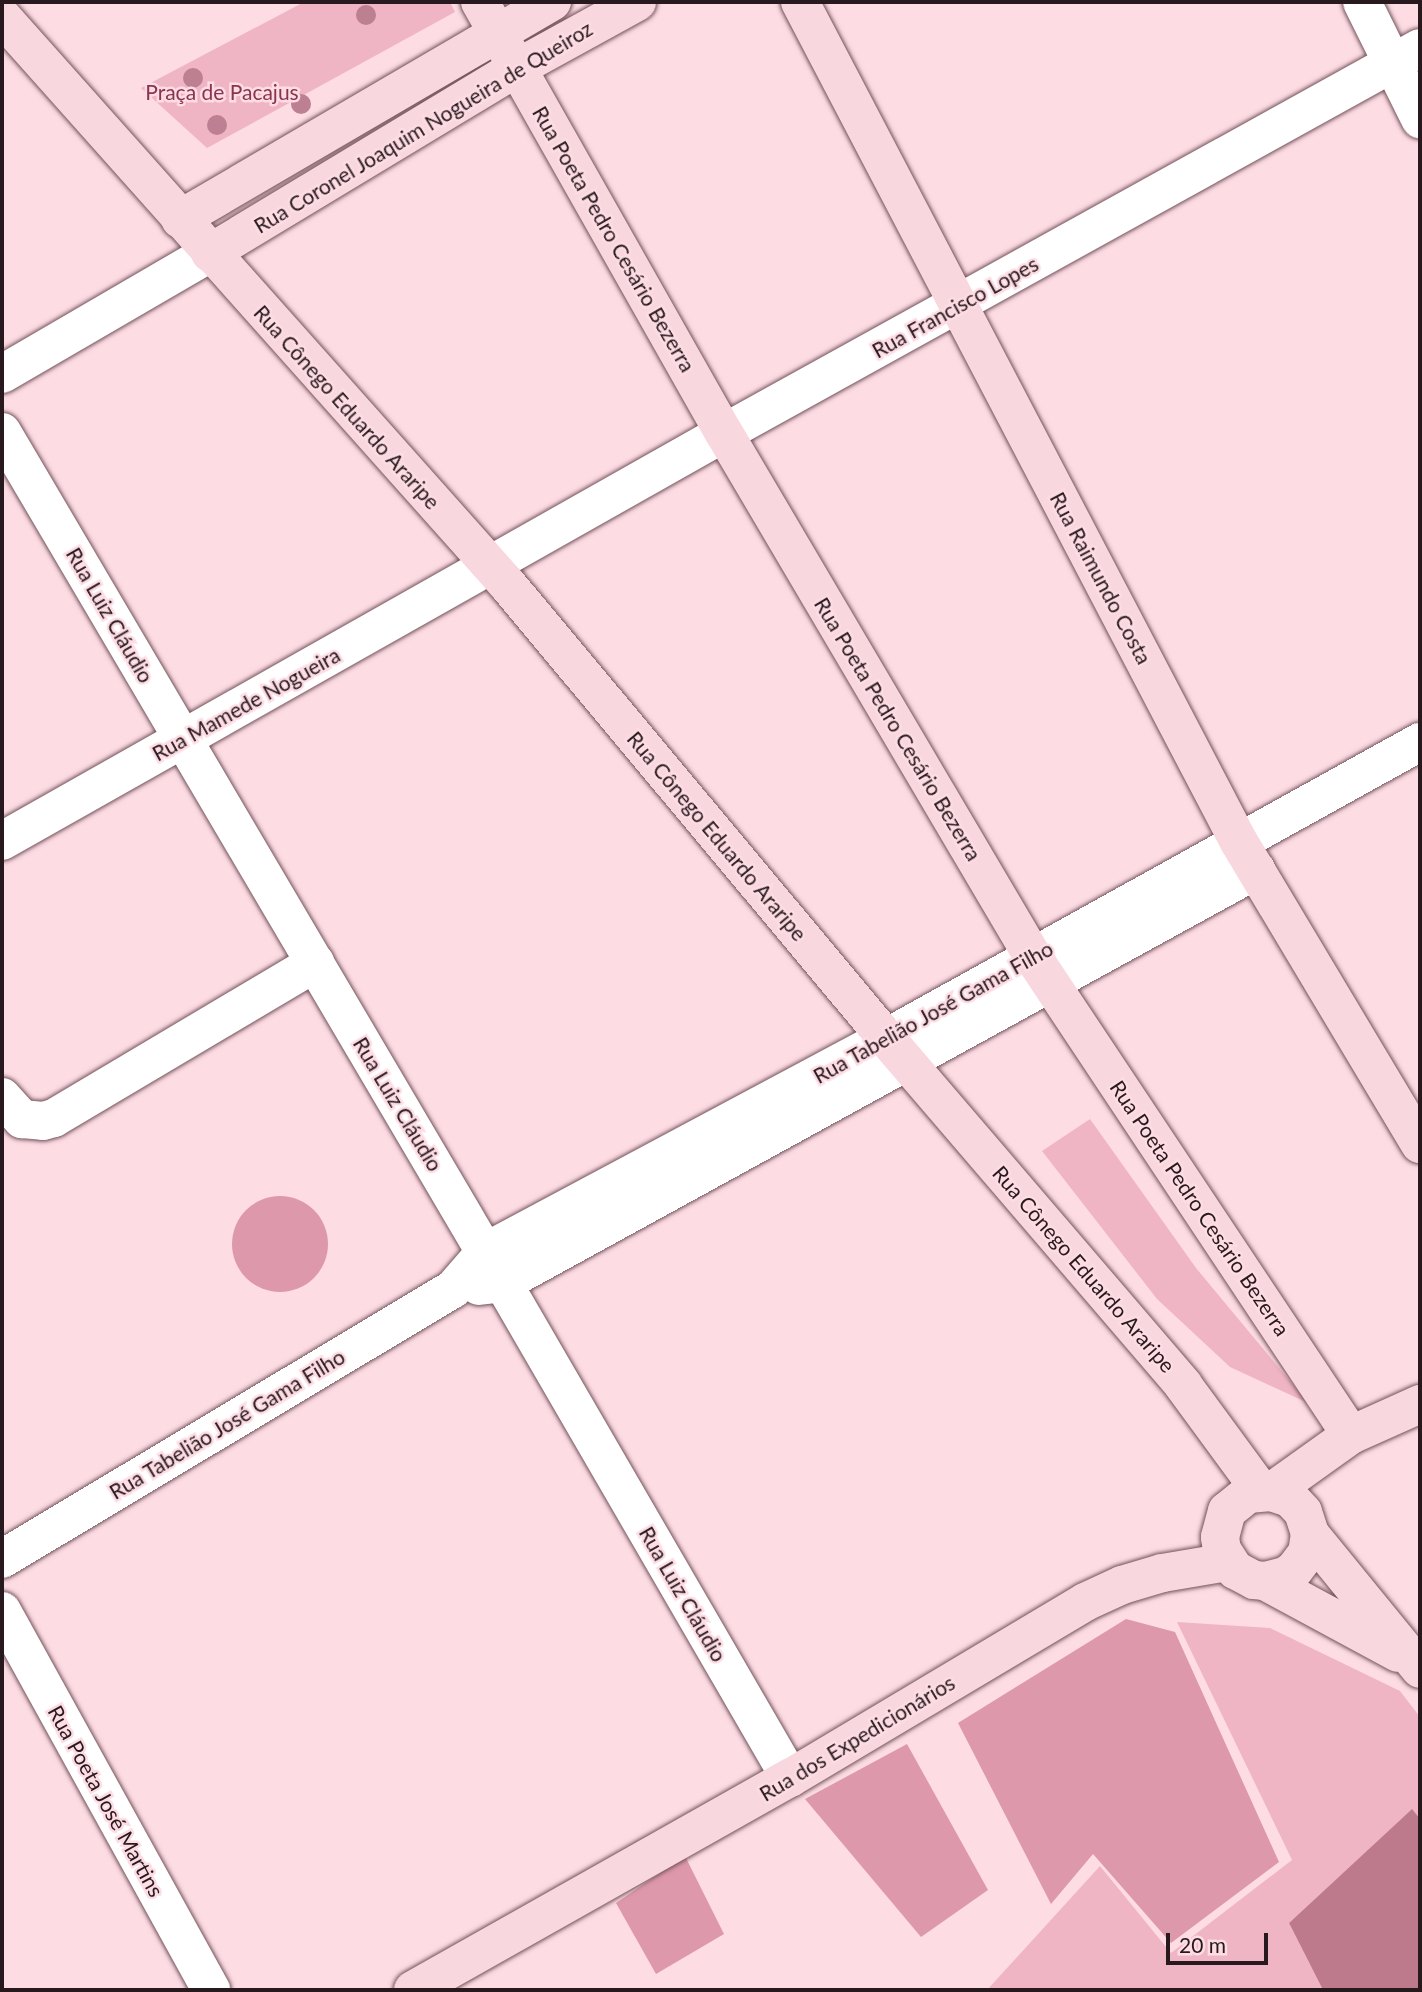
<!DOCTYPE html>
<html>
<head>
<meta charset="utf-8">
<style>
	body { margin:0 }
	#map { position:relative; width:1422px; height:1992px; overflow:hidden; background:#fddce4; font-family:Lato,sans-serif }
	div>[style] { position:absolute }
	.green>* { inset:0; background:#f0b5c4 }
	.water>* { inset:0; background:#be7a8d }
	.building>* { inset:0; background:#de98ab }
	.round { border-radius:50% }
	.roads { filter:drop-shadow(0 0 2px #73525a) drop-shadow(0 0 2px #73525a) }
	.minor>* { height:38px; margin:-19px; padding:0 19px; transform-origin:19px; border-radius:19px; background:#fff }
	.major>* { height:38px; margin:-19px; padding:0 19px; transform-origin:19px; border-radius:19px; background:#f9d7df }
	.trees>* { width:20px; height:20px; margin:-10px; border-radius:50%; background:#bd8093 }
	span { translate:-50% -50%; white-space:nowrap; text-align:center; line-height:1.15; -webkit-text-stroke:5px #fddce4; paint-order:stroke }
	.park-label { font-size:21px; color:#883551 }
	.street-label { font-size:21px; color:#27191d }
	.frame { position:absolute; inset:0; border:4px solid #27191d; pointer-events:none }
	.scale { position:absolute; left:1166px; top:1933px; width:102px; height:32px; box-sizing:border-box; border:4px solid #27191d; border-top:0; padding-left:9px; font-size:21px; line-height:24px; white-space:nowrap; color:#27191d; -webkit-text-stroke:5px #fddce4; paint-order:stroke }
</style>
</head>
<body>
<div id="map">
	<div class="green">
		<div style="clip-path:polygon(304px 2px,450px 2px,455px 12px,207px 148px,141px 88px)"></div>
		<div style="clip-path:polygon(1090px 1119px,1196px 1268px,1308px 1403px,1230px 1367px,1157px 1299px,1042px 1151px)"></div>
		<div style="clip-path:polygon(1177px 1622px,1270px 1628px,1400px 1691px,1420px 1717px,1420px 1819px,1411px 1810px,1289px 1923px,1323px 1990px,987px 1990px,1100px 1866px,1171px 1953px,1292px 1860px)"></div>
	</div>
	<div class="water">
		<div style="clip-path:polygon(1412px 1809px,1420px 1819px,1420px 1990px,1323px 1990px,1289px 1923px)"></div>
	</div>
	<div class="building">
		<div class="round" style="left:232px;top:1196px;width:96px;height:96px"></div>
		<div style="clip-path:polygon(1126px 1619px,1175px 1632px,1279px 1862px,1171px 1943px,1093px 1854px,1051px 1904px,958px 1723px)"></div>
		<div style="clip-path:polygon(907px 1744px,988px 1890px,921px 1937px,805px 1799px)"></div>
		<div style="clip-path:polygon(685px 1856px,724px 1934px,656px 1974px,616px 1903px)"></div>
	</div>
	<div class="roads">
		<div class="minor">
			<div style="left:1362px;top:2px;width:131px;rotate:63.6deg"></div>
			<div style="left:2px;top:374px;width:241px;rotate:-30.2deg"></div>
			<div style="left:2px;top:432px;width:952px;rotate:59.5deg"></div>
			<div style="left:485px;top:1252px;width:608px;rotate:59.89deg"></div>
			<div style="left:2px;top:841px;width:829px;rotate:-29.47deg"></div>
			<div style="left:724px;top:433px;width:795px;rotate:-28.95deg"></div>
			<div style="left:2px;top:1097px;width:30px;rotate:48deg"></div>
			<div style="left:22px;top:1119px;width:21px;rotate:5deg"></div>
			<div style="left:43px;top:1121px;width:11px;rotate:-15deg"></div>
			<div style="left:54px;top:1118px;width:304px;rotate:-30.7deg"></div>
			<div style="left:479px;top:1286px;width:24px;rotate:-7deg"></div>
			<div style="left:503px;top:1283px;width:859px;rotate:-28.74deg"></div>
			<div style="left:2px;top:1559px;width:526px;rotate:-30.91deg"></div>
			<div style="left:453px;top:1289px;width:49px;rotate:-49.1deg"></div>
			<div style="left:485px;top:1252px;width:455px;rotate:-28.1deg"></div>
			<div style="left:886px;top:1038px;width:611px;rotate:-29deg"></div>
			<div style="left:2px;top:1611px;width:433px;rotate:61.1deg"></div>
		</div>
		<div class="major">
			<div style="left:480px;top:2px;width:495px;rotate:60.5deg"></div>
			<div style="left:724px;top:433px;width:608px;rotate:59.47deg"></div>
			<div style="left:1033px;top:957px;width:574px;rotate:56.37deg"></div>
			<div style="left:800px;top:2px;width:948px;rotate:62.41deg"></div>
			<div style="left:1239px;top:842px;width:352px;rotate:59.1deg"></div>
			<div style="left:2px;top:17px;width:759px;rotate:48.31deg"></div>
			<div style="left:507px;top:584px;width:591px;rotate:50.14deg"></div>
			<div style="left:886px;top:1038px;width:457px;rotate:49.4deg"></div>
			<div style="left:1183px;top:1385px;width:132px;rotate:53.7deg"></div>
			<div style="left:180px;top:219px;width:431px;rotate:-30.3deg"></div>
			<div style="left:210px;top:253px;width:358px;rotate:-31.1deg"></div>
			<div style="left:517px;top:68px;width:137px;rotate:-28.8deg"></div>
			<div style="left:1271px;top:1492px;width:98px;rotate:-35.5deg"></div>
			<div style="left:1351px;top:1435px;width:76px;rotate:-24.2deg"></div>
			<div style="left:1310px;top:1534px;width:19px;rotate:99deg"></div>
			<div style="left:1307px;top:1553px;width:21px;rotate:127deg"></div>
			<div style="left:1294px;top:1570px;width:11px;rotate:146deg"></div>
			<div style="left:1285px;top:1576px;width:21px;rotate:166deg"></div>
			<div style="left:1265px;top:1581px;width:11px;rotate:-175deg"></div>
			<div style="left:1254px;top:1580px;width:21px;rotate:-152deg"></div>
			<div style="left:1235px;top:1570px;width:24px;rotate:-123deg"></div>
			<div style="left:1222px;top:1550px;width:13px;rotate:-99deg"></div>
			<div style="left:1220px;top:1537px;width:27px;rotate:-75deg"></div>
			<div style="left:1227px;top:1511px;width:27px;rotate:-39deg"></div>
			<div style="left:1248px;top:1494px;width:23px;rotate:-5deg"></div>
			<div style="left:1271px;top:1492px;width:20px;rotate:18deg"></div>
			<div style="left:1290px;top:1498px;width:19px;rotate:47deg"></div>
			<div style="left:1303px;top:1512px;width:23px;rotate:72deg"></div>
			<div style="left:1310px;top:1534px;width:174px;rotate:50.8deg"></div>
			<div style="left:1265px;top:1581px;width:151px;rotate:28.4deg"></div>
			<div style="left:413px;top:1990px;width:433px;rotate:-29.4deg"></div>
			<div style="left:790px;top:1778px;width:344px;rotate:-30.8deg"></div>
			<div style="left:1085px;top:1602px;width:41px;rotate:-24.7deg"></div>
			<div style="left:1122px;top:1585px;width:42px;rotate:-16.7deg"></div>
			<div style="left:1162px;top:1573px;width:67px;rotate:-9.5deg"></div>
		</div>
	</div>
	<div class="trees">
		<div style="left:366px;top:15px"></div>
		<div style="left:193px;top:78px"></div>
		<div style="left:301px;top:104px"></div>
		<div style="left:217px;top:125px"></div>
	</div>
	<div class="park-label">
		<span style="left:222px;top:92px">Praça de Pacajus</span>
	</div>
	<div class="street-label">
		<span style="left:423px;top:127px;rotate:-31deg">Rua Coronel Joaquim Nogueira de Queiroz</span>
		<span style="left:614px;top:239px;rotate:60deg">Rua Poeta Pedro Cesário Bezerra</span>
		<span style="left:955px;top:307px;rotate:-29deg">Rua Francisco Lopes</span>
		<span style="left:347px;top:407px;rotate:48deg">Rua Cônego Eduardo Araripe</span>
		<span style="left:1101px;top:578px;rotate:62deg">Rua Raimundo Costa</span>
		<span style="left:110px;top:615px;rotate:60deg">Rua Luiz Cláudio</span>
		<span style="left:246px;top:704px;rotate:-29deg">Rua Mamede Nogueira</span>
		<span style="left:898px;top:729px;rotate:59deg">Rua Poeta Pedro Cesário Bezerra</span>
		<span style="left:717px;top:836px;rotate:50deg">Rua Cônego Eduardo Araripe</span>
		<span style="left:933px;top:1012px;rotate:-29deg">Rua Tabelião José Gama Filho</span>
		<span style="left:398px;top:1104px;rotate:59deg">Rua Luiz Cláudio</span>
		<span style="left:1200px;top:1208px;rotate:56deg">Rua Poeta Pedro Cesário Bezerra</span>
		<span style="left:1084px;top:1269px;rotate:49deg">Rua Cônego Eduardo Araripe</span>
		<span style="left:227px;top:1424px;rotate:-31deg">Rua Tabelião José Gama Filho</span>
		<span style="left:683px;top:1594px;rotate:60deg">Rua Luiz Cláudio</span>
		<span style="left:857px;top:1738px;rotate:-31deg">Rua dos Expedicionários</span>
		<span style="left:106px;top:1801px;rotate:61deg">Rua Poeta José Martins</span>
	</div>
	<div class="frame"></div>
	<div class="scale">20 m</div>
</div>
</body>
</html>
